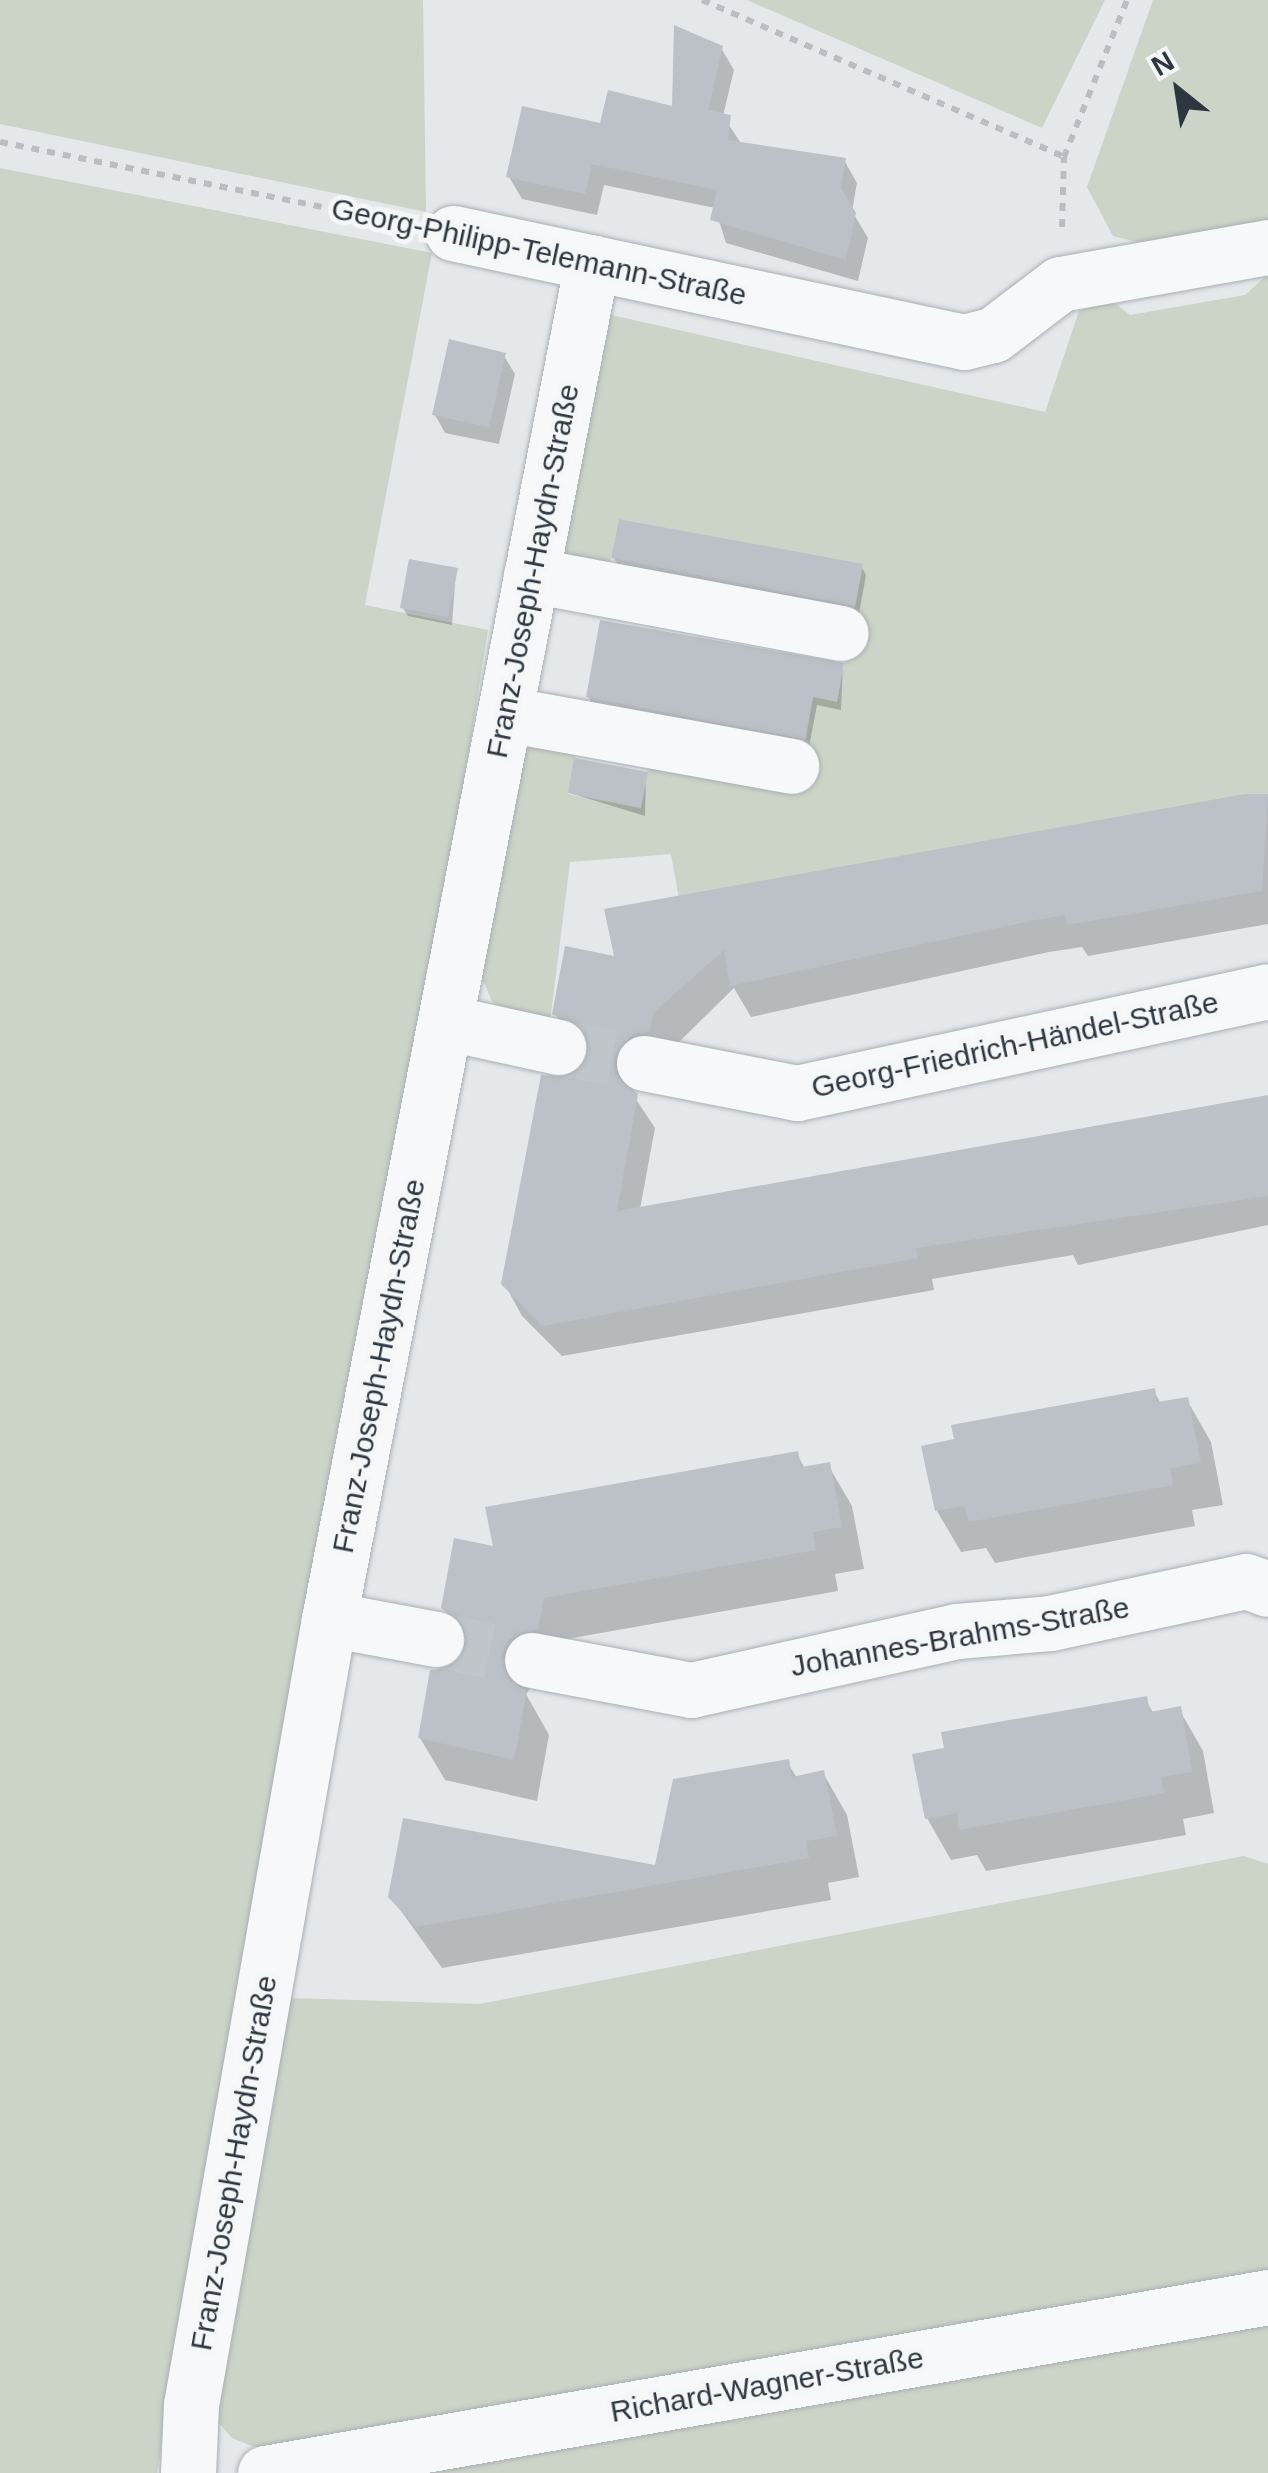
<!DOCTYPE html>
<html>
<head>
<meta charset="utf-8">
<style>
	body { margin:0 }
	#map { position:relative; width:1268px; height:2473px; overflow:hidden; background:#e4e8eb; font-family:Helvetica,sans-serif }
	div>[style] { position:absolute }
	.green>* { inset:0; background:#cbd4c6 }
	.shadow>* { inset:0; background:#0003 }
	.building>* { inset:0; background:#bcc1c7 }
	.minor-tunnel>* { height:55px; margin-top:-27.5px; transform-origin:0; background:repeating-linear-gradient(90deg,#bfc5c9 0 55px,transparent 0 83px) }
	.path>* { height:6px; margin-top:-3px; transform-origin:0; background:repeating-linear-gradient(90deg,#babec2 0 8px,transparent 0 16px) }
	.roads { filter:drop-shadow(0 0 2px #a9afb5) drop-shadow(0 0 2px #a9afb5) }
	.minor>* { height:55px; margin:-27.5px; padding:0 27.5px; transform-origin:27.5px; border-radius:27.5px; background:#f7f8f9 }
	span { translate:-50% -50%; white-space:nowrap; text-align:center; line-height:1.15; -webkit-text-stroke:10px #f4f6f8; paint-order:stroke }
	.street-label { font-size:30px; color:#2d3742 }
	.north { position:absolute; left:1128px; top:40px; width:100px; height:100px; -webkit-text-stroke:8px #f4f6f8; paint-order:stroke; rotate:330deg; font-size:28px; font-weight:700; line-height:40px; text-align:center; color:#2d3742 }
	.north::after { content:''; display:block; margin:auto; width:35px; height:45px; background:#2d3742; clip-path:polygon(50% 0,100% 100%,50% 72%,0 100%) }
</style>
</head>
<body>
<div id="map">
	<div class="green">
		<div style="clip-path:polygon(0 0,423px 0,426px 212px,0 124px)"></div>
		<div style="clip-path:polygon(747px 0,1105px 0,1042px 128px)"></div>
		<div style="clip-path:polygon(1153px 0,1268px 0,1268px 227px,1157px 247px,1113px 236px,1087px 187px)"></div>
		<div style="clip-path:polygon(0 168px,432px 253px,365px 605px,488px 630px,416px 1084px,302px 1626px,157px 2473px,0 2473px)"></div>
		<div style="clip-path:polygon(1268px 274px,1268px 794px,679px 899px,671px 854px,570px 862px,550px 1022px,493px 1003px,479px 972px,518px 751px,532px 742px,576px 750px,568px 794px,640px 808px,649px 764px,797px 792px,813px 697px,837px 701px,863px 565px,619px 519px,610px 563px,565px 555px,556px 541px,607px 314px,1045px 412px,1079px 311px,1112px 301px,1130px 315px,1245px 295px)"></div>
		<div style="clip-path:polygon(1244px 1856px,1268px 1864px,1268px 2281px,262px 2450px,232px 2438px,211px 2414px,251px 2155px,291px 1998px,480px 2004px)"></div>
		<div style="clip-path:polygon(1268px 2315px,1268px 2473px,372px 2473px)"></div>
	</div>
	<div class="shadow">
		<div style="clip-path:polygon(721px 48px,734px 70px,723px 116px,742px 145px,844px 160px,857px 183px,852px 211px,868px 238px,858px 281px,726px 243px,715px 208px,604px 185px,597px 215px,522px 199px,509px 177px,602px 126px,674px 109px)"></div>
		<div style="clip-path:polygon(504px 356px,515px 374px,499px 444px,445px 433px,435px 415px)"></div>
		<div style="clip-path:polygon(614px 558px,861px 566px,866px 575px,859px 614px,619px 567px)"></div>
		<div style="clip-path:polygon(456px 570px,452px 625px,408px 616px,402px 607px)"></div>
		<div style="clip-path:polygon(843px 665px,841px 710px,817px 705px,809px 747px,593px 705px,588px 696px)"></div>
		<div style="clip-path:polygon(646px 774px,645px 816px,570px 793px)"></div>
		<div style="clip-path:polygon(1268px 796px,1268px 924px,1088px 956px,1082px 947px,1049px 952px,751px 1017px,734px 988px,630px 1090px,655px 1128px,640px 1209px,1268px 1098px,1268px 1225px,1078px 1265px,1073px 1255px,932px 1279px,934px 1290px,562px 1356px,522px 1316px,504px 1283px,569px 1079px,592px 1053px,573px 1045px,555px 1013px,618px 959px,607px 911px)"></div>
		<div style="clip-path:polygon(1154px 1391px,1161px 1404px,1187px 1400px,1211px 1442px,1223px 1505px,1192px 1510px,1195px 1526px,995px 1563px,986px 1548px,961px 1552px,937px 1511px)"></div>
		<div style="clip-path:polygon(797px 1454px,805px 1469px,828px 1465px,852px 1506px,864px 1569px,835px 1574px,838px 1591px,567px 1639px,526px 1694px,549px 1735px,537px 1801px,445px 1780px,420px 1738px,467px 1648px,444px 1608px,496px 1550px)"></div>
		<div style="clip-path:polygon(1145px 1699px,1154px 1714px,1179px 1709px,1203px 1751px,1214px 1813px,1183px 1819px,1186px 1835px,986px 1871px,977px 1855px,951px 1860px,927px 1818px)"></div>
		<div style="clip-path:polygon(787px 1762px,797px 1778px,823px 1773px,847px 1815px,859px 1877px,828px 1883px,831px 1900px,442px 1968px,391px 1897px,657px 1868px)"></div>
	</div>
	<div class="building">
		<div style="clip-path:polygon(674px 25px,723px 46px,708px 110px,731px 115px,728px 140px,846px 158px,841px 188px,856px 213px,846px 260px,710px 220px,717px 190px,592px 164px,585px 194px,506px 177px,522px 106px,600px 123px,608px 90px,672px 106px)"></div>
		<div style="clip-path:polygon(449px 339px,506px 353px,489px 427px,432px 415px)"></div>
		<div style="clip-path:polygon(619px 519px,863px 564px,855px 606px,611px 558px)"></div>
		<div style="clip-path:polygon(409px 559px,458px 568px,448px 617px,400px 608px)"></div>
		<div style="clip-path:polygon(600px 620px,844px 663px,837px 702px,813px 697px,805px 739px,586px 697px)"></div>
		<div style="clip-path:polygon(574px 758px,648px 772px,641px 808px,568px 793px)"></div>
		<div style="clip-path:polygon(1245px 794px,1268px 794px,1262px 891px,1067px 925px,1065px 915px,1030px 921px,730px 986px,724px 950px,653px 1013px,650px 1032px,633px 1034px,614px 1056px,615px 1074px,638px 1094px,617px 1211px,1268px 1095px,1268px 1196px,916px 1248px,918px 1258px,542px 1326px,501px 1284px,541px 1075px,568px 1076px,589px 1053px,580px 1025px,552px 1014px,565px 946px,614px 956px,604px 909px)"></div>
		<div style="clip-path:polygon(1155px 1388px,1157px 1402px,1188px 1397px,1201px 1463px,1170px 1468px,1173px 1485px,969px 1522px,965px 1506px,935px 1511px,921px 1446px,954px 1439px,951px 1425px)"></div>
		<div style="clip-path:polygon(798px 1451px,801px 1467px,830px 1462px,842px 1527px,813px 1532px,816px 1550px,544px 1598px,538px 1629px,509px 1639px,501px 1655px,511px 1683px,527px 1691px,514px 1760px,418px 1738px,430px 1670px,447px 1668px,466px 1646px,465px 1628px,441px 1608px,454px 1538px,493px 1546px,485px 1507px)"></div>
		<div style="clip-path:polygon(1147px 1696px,1150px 1712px,1181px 1706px,1192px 1772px,1161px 1777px,1164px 1793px,959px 1830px,957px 1813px,925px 1819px,912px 1754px,944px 1748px,941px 1732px)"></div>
		<div style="clip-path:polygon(789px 1759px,792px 1777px,824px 1770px,837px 1836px,806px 1841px,809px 1858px,416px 1927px,388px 1897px,403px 1818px,655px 1865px,673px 1779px)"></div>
	</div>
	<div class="minor-tunnel">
		<div style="left:558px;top:1047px;width:87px;rotate:10.5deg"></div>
		<div style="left:436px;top:1639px;width:98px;rotate:12.3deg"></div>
	</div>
	<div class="path">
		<div style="left:702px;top:0;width:395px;rotate:23.4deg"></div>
		<div style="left:0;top:142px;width:410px;rotate:11.4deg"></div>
		<div style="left:1062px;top:227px;width:70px;rotate:-88.4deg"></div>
		<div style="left:1064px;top:157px;width:169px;rotate:-68.1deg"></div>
	</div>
	<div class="roads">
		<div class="minor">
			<div style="left:453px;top:233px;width:522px;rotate:12.04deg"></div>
			<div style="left:964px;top:342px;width:30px;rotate:-14deg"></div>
			<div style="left:993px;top:335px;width:84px;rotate:-37.3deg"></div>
			<div style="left:1060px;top:284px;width:211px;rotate:-10.1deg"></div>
			<div style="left:531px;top:575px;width:315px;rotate:10.6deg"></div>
			<div style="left:506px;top:714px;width:290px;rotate:10.3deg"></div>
			<div style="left:449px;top:1023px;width:112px;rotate:12.4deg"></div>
			<div style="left:644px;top:1063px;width:156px;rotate:11.1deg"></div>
			<div style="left:797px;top:1093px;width:482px;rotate:-12.2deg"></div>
			<div style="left:329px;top:1619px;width:109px;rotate:10.6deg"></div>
			<div style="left:532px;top:1660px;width:162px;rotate:10.7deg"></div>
			<div style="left:691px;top:1690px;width:272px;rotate:-12.5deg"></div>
			<div style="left:957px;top:1631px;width:93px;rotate:-4.9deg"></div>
			<div style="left:1050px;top:1623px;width:200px;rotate:-12.1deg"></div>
			<div style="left:1246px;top:1581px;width:23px;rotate:20deg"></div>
			<div style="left:188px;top:2473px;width:68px;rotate:-87.5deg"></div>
			<div style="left:191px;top:2405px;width:798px;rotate:-80.04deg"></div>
			<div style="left:329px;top:1619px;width:1382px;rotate:-79.03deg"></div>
			<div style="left:265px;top:2473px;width:1018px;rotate:-9.95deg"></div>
		</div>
	</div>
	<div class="street-label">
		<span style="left:539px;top:252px;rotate:12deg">Georg-Philipp-Telemann-Straße</span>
		<span style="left:533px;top:571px;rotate:-79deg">Franz-Joseph-Haydn-Straße</span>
		<span style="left:1015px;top:1045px;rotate:-12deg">Georg-Friedrich-Händel-Straße</span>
		<span style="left:379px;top:1366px;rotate:-79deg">Franz-Joseph-Haydn-Straße</span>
		<span style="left:960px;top:1637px;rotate:-10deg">Johannes-Brahms-Straße</span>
		<span style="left:234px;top:2163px;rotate:-80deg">Franz-Joseph-Haydn-Straße</span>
		<span style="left:767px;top:2385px;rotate:-10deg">Richard-Wagner-Straße</span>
	</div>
	<div class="north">N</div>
</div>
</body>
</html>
